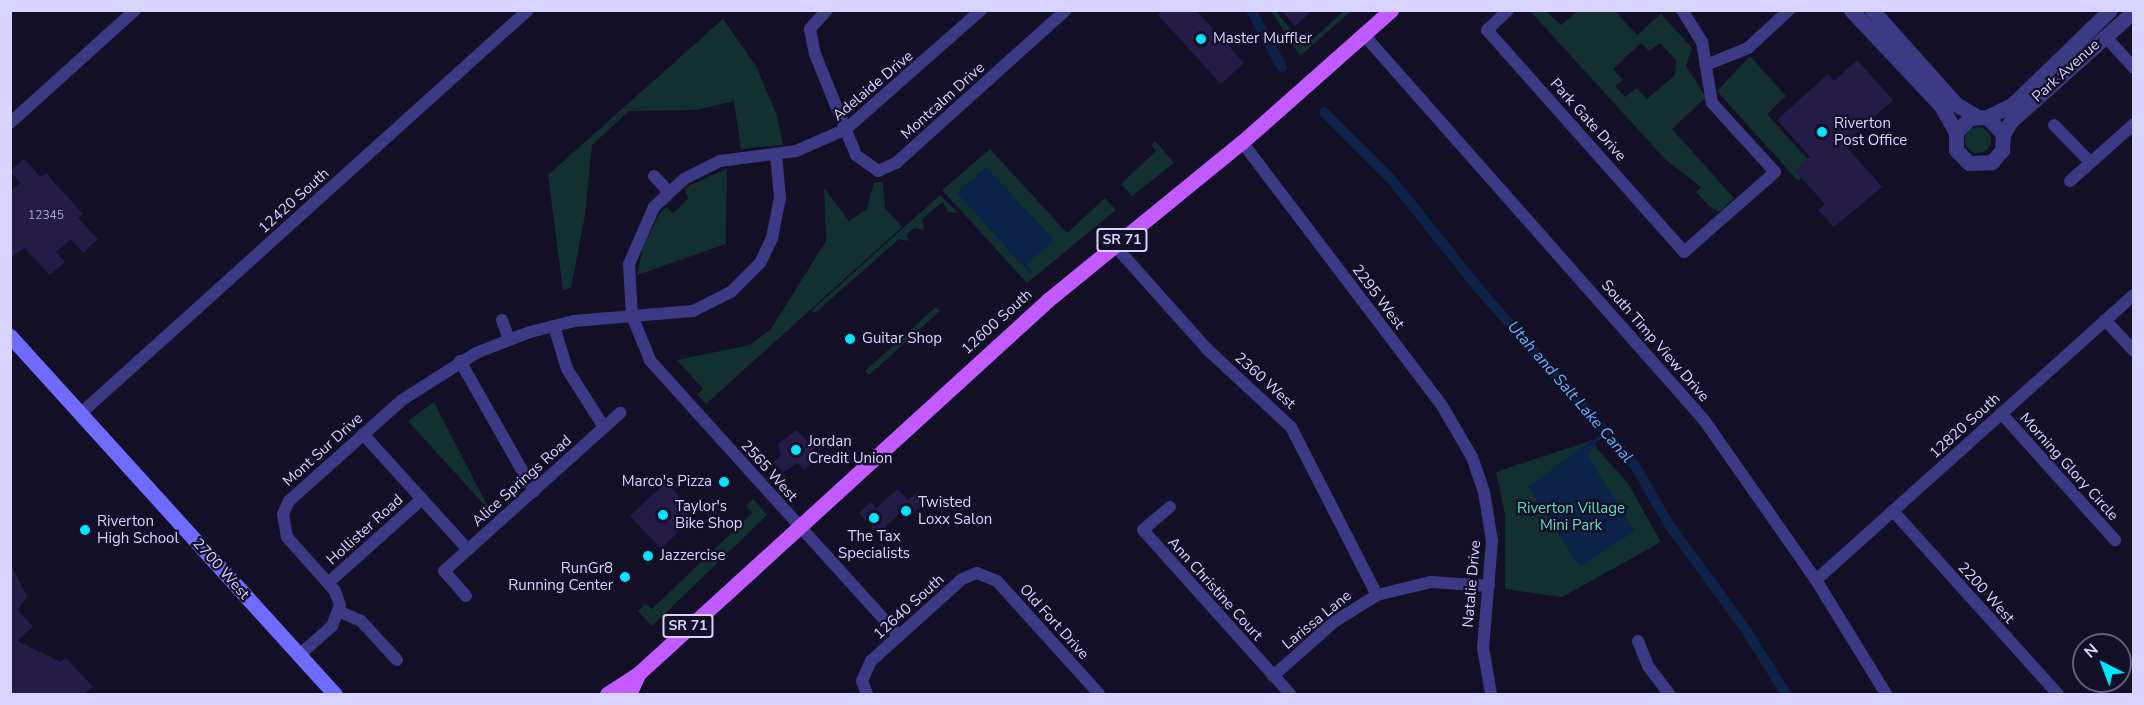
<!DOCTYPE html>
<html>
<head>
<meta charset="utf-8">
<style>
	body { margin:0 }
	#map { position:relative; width:2144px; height:705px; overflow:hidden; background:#130f26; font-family:"Nunito Sans",sans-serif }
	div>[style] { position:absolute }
	.green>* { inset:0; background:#12302f }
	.round { border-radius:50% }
	.water>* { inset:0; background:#0c2248 }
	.stream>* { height:3px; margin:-1.5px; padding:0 1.5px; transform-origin:1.5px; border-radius:1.5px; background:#0c2248 }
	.canal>* { height:10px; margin:-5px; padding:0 5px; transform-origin:5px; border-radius:5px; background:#0c2248 }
	.building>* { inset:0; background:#241b47 }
	.minor>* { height:12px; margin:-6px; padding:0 6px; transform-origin:6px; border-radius:6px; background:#3d3a85 }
	.tertiary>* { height:15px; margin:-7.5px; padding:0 7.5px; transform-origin:7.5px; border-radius:7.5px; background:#3d3a85 }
	.secondary>* { height:15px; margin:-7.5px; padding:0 7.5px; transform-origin:7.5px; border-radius:7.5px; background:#6f6bff }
	.primary>* { height:15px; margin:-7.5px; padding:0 7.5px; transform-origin:7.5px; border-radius:7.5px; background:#c25bff }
	.dots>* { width:16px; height:16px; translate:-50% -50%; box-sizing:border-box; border:3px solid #130f26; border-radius:50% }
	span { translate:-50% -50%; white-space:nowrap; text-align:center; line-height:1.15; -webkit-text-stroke:4.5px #130f26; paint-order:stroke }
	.number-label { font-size:12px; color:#aca6d1 }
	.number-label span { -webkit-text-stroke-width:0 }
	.shield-label span { padding:2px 4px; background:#130f26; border:2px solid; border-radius:4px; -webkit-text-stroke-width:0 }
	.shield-label { font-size:14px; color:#d9d4ff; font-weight:700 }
	.poi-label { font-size:15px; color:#d9d4ff }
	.left { translate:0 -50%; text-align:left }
	.right { translate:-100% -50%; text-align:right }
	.street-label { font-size:15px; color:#d9d4ff }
	.park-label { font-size:15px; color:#5fe0c0 }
	.water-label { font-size:16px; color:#62b6ff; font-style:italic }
	.frame { position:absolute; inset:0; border:12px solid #d9d4ff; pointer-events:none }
	.north { position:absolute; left:2072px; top:633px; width:60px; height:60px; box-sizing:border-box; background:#130f26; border:2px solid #625e7d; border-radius:50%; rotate:318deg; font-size:16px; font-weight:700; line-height:24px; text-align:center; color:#d9d4ff }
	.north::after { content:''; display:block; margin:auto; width:21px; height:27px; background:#00e5ff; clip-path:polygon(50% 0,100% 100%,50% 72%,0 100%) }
</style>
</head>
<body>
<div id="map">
	<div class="green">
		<div style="clip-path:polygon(1271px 11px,1276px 11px,1304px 47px,1344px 11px,1351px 11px,1300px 56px)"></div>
		<div style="clip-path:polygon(evenodd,1530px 11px,1546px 11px,1561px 25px,1578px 11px,1615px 11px,1637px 35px,1661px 14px,1692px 48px,1686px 66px,1706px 97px,1672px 129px,1734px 198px,1719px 212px,1709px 206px,1696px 192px,1701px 187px,1666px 160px,1530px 11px,1641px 43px,1649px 51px,1660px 43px,1676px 60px,1675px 75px,1647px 99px,1637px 88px,1625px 97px,1615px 86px,1623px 80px,1613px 69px,1641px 43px)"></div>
		<div style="clip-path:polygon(723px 19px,756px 66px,777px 116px,783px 145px,741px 149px,734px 101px,697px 110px,629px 111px,592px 145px,585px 215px,571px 288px,563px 290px,548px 175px)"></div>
		<div style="clip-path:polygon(1750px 56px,1786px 96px,1767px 114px,1814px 166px,1798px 181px,1717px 91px)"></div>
		<div class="round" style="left:1965px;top:127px;width:26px;height:26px"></div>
		<div style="clip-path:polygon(1155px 141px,1174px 163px,1132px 196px,1121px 184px,1156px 151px,1151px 145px)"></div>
		<div style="clip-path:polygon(990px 149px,1067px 233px,1105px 198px,1116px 210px,1027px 283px,942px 190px)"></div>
		<div style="clip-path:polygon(727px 169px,726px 244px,637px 275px,643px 247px,659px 215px,666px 207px,673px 213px,689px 198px,684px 190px,690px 185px)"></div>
		<div style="clip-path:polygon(874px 182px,883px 182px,885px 208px,902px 227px,706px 404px,697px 394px,703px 389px,677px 360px,750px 345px,771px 329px,826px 241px,824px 188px,849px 221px,867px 209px)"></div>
		<div style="clip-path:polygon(940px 195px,958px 213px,948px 212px,943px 202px,922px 219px,924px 230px,915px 228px,907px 234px,908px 241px,899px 239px,815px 313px,812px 310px)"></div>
		<div style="clip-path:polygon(936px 307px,940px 311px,869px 375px,865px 371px)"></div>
		<div style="clip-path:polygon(434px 402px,488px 507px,487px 508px,408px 421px)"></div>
		<div style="clip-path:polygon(1590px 441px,1627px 482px,1661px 542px,1562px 597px,1505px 589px,1505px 514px,1496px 472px)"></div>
		<div style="clip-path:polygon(753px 499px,767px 515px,652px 626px,638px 611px,645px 604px,652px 609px,752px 513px,746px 506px)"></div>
	</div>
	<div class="water">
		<div style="clip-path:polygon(986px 167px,1054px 240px,1024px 267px,957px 193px)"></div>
		<div style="clip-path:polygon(1590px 442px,1594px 445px,1588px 457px,1635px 531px,1580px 567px,1528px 487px)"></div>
	</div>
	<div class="stream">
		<div style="left:1026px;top:266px;width:7px;rotate:56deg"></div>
		<div style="left:1590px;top:440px;width:8px;rotate:50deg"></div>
		<div style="left:1592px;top:443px;width:17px;rotate:-40deg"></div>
	</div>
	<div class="canal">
		<div style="left:1251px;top:10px;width:65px;rotate:61.5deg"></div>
		<div style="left:1324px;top:112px;width:96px;rotate:45deg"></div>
		<div style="left:1392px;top:180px;width:139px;rotate:51.4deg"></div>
		<div style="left:1479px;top:289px;width:234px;rotate:48.5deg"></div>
		<div style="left:1634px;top:464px;width:72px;rotate:59.9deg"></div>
		<div style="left:1670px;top:526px;width:125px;rotate:53.8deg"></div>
		<div style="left:1744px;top:627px;width:79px;rotate:57.9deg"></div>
	</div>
	<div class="building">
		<div style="clip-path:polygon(1163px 10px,1196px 10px,1244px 63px,1221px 84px,1158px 15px)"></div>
		<div style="clip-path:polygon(1281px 10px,1313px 10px,1295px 26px)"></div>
		<div style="clip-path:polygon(1857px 60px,1893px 100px,1844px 144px,1882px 187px,1834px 227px,1818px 210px,1825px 204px,1795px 171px,1810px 157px,1777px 120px,1828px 74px,1834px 81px)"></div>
		<div style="clip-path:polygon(24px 159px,41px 177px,46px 173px,83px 214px,78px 218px,98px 239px,83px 253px,71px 239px,56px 252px,65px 262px,50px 275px,24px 248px,10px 258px,10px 192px,20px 183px,10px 171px)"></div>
		<div style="clip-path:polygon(797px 430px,814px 449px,808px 454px,814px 461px,804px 470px,798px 463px,783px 472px,773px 462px,781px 455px,778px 444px)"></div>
		<div style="clip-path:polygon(666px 482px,696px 514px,661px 549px,630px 516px)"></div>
		<div style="clip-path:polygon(898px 489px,908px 500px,917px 492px,926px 502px,905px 521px,899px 514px,878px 534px,859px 513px,871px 502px,876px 508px)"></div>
		<div style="clip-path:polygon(10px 563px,27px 596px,18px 610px,33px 627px,17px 641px,61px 662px,66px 658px,93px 687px,84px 694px,10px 694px)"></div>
	</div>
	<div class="minor">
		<div style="left:827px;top:10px;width:25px;rotate:132deg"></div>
		<div style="left:810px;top:29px;width:25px;rotate:79deg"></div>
		<div style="left:815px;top:54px;width:109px;rotate:67.9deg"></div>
		<div style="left:856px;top:155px;width:27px;rotate:36deg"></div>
		<div style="left:878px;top:171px;width:20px;rotate:-24deg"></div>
		<div style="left:896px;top:163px;width:229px;rotate:-42deg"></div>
		<div style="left:1508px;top:10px;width:29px;rotate:136deg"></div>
		<div style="left:1487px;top:30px;width:297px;rotate:48.4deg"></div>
		<div style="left:1684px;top:252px;width:121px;rotate:-41.3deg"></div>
		<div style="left:1775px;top:172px;width:93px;rotate:-132.4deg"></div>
		<div style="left:1712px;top:103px;width:62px;rotate:-99.3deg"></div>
		<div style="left:1702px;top:42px;width:38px;rotate:-122deg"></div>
		<div style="left:1364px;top:35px;width:514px;rotate:48.55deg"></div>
		<div style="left:1704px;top:420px;width:195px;rotate:55deg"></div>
		<div style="left:1816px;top:580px;width:134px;rotate:58.4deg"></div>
		<div style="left:2105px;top:36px;width:43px;rotate:47.8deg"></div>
		<div style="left:1706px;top:65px;width:45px;rotate:-22deg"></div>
		<div style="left:1748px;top:48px;width:56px;rotate:-42.8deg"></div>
		<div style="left:10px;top:123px;width:169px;rotate:-42.1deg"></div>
		<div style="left:2054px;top:125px;width:52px;rotate:45.8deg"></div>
		<div style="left:1242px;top:142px;width:329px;rotate:52.8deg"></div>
		<div style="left:1441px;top:404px;width:61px;rotate:59.7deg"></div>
		<div style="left:1472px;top:457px;width:37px;rotate:71deg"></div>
		<div style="left:1484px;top:492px;width:50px;rotate:80.7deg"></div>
		<div style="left:1492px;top:541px;width:107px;rotate:94.8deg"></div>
		<div style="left:1483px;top:648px;width:47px;rotate:80.1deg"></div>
		<div style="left:654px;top:176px;width:22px;rotate:47deg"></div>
		<div style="left:2070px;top:181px;width:86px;rotate:-41.7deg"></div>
		<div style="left:1115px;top:246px;width:138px;rotate:48.2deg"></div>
		<div style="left:1207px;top:349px;width:115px;rotate:42.9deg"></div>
		<div style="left:1291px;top:427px;width:189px;rotate:62.9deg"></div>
		<div style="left:502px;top:320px;width:20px;rotate:70deg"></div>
		<div style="left:2105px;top:320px;width:42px;rotate:46.9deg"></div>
		<div style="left:554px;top:326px;width:45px;rotate:73.2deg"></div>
		<div style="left:567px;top:369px;width:69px;rotate:57.5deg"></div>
		<div style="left:460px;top:361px;width:150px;rotate:60.4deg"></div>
		<div style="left:2001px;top:413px;width:171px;rotate:48.1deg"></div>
		<div style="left:80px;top:414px;width:603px;rotate:-42.04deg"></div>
		<div style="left:363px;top:434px;width:156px;rotate:47.8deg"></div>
		<div style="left:1170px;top:507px;width:35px;rotate:140deg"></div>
		<div style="left:1143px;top:530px;width:220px;rotate:48.1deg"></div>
		<div style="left:1893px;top:511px;width:246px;rotate:48deg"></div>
		<div style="left:1816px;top:580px;width:427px;rotate:-41.9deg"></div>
		<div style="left:328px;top:583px;width:126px;rotate:-41.8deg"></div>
		<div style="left:466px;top:596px;width:33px;rotate:-131deg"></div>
		<div style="left:444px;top:571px;width:237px;rotate:-41.9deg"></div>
		<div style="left:340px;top:612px;width:23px;rotate:23deg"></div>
		<div style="left:361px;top:621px;width:53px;rotate:47.3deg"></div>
		<div style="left:899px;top:636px;width:372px;rotate:-132.1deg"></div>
		<div style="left:650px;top:360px;width:48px;rotate:-112.2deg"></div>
		<div style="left:632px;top:316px;width:52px;rotate:-93.3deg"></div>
		<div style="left:629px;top:264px;width:62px;rotate:-66.3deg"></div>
		<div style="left:654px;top:207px;width:41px;rotate:-43deg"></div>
		<div style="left:684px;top:179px;width:40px;rotate:-26.6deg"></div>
		<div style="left:720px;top:161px;width:77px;rotate:-7.5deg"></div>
		<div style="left:796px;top:151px;width:55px;rotate:-23.7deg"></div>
		<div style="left:846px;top:129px;width:180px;rotate:-41.4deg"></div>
		<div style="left:1638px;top:641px;width:27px;rotate:68deg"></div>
		<div style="left:1648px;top:666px;width:35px;rotate:53deg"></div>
		<div style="left:299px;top:655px;width:44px;rotate:-41.3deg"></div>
		<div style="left:332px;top:626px;width:22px;rotate:-69deg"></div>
		<div style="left:340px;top:605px;width:15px;rotate:-110deg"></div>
		<div style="left:335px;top:591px;width:72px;rotate:-131.6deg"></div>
		<div style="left:287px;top:537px;width:23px;rotate:-100deg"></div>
		<div style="left:283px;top:514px;width:14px;rotate:-65deg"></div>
		<div style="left:289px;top:501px;width:152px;rotate:-41.8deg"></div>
		<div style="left:402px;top:400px;width:88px;rotate:-32.4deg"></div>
		<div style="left:476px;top:353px;width:58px;rotate:-21.3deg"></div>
		<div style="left:530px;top:332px;width:45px;rotate:-14deg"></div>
		<div style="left:574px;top:321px;width:119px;rotate:-4.8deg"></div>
		<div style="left:693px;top:311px;width:42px;rotate:-26.6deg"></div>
		<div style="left:731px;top:292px;width:41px;rotate:-45deg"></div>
		<div style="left:760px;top:263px;width:28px;rotate:-64deg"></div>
		<div style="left:772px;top:238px;width:41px;rotate:-78.7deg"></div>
		<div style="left:780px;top:198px;width:44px;rotate:-95.2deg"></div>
		<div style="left:1273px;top:676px;width:81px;rotate:-41.5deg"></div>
		<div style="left:1334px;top:622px;width:51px;rotate:-32.1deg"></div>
		<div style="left:1377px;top:595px;width:56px;rotate:-13.5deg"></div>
		<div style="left:1431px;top:582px;width:58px;rotate:3.9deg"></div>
		<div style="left:867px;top:694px;width:14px;rotate:-111deg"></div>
		<div style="left:862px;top:681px;width:22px;rotate:-66deg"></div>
		<div style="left:871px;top:661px;width:122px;rotate:-42deg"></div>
		<div style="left:962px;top:579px;width:16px;rotate:-22deg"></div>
		<div style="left:977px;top:573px;width:22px;rotate:22deg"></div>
		<div style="left:997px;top:581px;width:152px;rotate:47.9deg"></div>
	</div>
	<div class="tertiary">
		<div style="left:1851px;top:10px;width:132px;rotate:46.8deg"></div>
		<div style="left:1941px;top:106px;width:30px;rotate:60deg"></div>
		<div style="left:1872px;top:10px;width:127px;rotate:48.2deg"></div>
		<div style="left:1957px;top:105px;width:22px;rotate:30deg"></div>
		<div style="left:1987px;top:117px;width:28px;rotate:-26deg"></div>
		<div style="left:2012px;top:105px;width:136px;rotate:-44.1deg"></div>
		<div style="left:2003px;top:134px;width:23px;rotate:-133deg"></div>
		<div style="left:1987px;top:117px;width:17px;rotate:177deg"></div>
		<div style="left:1970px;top:118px;width:20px;rotate:135deg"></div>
		<div style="left:1956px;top:132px;width:18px;rotate:90deg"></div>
		<div style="left:1956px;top:150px;width:18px;rotate:45deg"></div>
		<div style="left:1969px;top:163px;width:23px;rotate:-2deg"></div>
		<div style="left:1992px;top:162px;width:16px;rotate:-50deg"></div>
		<div style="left:2002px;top:150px;width:16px;rotate:-86deg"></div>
		<div style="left:2003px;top:134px;width:15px;rotate:-58deg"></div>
		<div style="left:2011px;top:121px;width:165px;rotate:-41.8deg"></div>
	</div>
	<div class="secondary">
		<div style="left:10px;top:336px;width:484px;rotate:47.8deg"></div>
	</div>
	<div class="primary">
		<div style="left:607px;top:694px;width:38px;rotate:-33deg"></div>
		<div style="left:639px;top:673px;width:554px;rotate:-42.36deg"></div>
		<div style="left:1048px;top:300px;width:250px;rotate:-39.2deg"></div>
		<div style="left:1242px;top:142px;width:199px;rotate:-41.5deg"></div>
		<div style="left:629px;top:694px;width:23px;rotate:-65deg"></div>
	</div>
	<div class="dots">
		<div style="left:1201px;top:39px;background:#00e5ff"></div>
		<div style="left:1822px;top:132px;background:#00e5ff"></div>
		<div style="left:850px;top:339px;background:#00e5ff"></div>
		<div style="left:796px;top:450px;background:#00e5ff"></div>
		<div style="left:724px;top:482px;background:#00e5ff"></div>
		<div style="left:906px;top:511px;background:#00e5ff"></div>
		<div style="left:663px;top:515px;background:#00e5ff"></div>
		<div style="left:874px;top:518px;background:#00e5ff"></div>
		<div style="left:85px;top:530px;background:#00e5ff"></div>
		<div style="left:648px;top:556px;background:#00e5ff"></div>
		<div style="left:625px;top:577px;background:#00e5ff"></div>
	</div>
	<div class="number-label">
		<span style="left:46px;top:216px">12345</span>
	</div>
	<div class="shield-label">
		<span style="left:1122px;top:240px">SR 71</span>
		<span style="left:688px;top:626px">SR 71</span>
	</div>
	<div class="poi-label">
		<span class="left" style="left:1213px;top:39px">Master Muffler</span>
		<span class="left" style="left:1834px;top:132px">Riverton<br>Post Office</span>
		<span class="left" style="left:862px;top:339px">Guitar Shop</span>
		<span class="left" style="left:808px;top:450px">Jordan<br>Credit Union</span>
		<span class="right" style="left:712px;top:482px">Marco's Pizza</span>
		<span class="left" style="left:918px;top:511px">Twisted<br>Loxx Salon</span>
		<span class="left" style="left:675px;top:515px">Taylor's<br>Bike Shop</span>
		<span class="left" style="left:97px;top:530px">Riverton<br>High School</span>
		<span style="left:874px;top:545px">The Tax<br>Specialists</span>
		<span class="left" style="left:660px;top:556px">Jazzercise</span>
		<span class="right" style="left:613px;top:577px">RunGr8<br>Running Center</span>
	</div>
	<div class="street-label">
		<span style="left:2066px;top:71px;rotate:-42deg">Park Avenue</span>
		<span style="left:873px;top:86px;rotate:-40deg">Adelaide Drive</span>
		<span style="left:943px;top:101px;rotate:-42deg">Montcalm Drive</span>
		<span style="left:1588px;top:120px;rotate:48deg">Park Gate Drive</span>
		<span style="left:294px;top:201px;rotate:-42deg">12420 South</span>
		<span style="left:1378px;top:297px;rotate:53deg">2295 West</span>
		<span style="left:997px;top:322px;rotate:-42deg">12600 South</span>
		<span style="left:1655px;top:341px;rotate:49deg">South Timp View Drive</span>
		<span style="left:1265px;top:381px;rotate:42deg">2360 West</span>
		<span style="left:1965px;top:426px;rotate:-42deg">12820 South</span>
		<span style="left:323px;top:450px;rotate:-42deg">Mont Sur Drive</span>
		<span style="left:2069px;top:467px;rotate:48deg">Morning Glory Circle</span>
		<span style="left:769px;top:471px;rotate:48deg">2565 West</span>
		<span style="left:522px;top:481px;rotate:-42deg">Alice Springs Road</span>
		<span style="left:365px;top:530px;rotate:-42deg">Hollister Road</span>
		<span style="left:221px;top:569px;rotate:48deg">2700 West</span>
		<span style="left:1472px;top:584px;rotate:-85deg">Natalie Drive</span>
		<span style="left:1215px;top:589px;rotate:48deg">Ann Christine Court</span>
		<span style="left:1986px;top:593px;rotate:48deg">2200 West</span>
		<span style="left:909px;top:607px;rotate:-42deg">12640 South</span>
		<span style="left:1317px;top:620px;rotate:-39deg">Larissa Lane</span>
		<span style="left:1054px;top:622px;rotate:48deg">Old Fort Drive</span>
	</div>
	<div class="park-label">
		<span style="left:1571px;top:517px">Riverton Village<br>Mini Park</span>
	</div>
	<div class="water-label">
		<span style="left:1570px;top:392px;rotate:49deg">Utah and Salt Lake Canal</span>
	</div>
	<div class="frame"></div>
	<div class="north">N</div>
</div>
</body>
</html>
